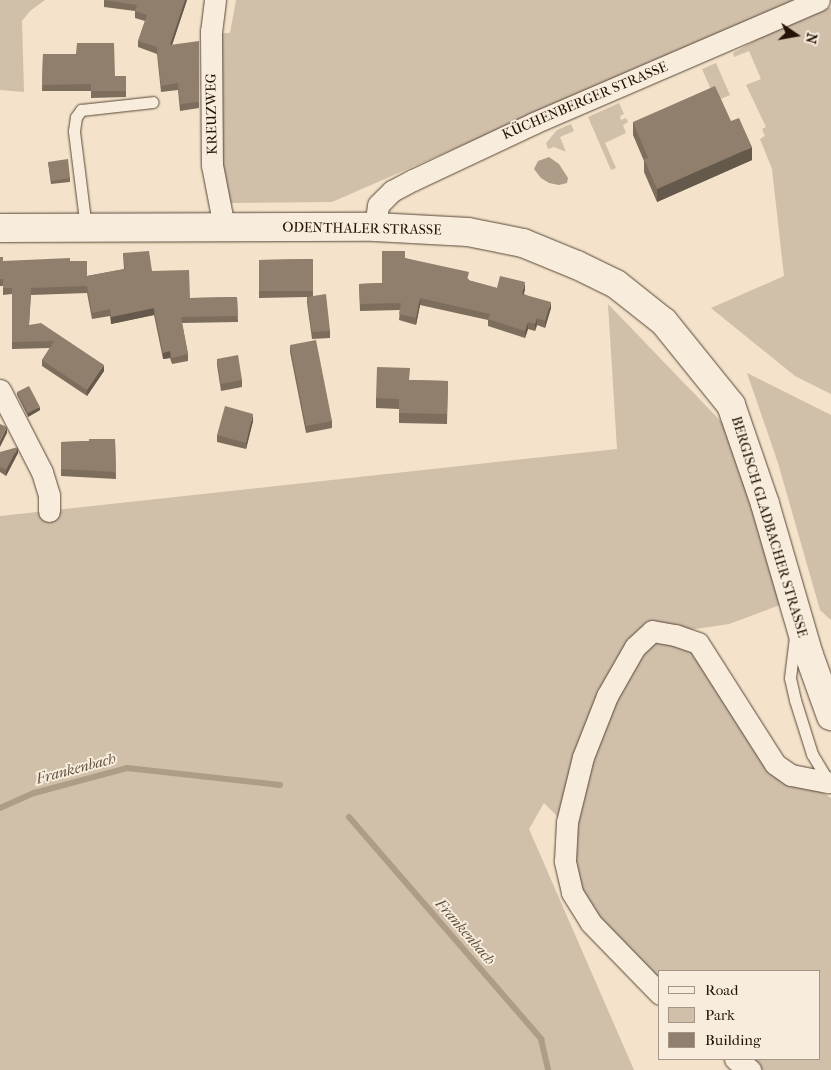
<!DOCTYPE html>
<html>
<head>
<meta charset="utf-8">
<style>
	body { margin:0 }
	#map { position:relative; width:831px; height:1070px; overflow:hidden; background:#f4e3ca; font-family:"IM FELL French Canon",serif }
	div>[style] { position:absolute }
	.green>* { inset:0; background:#d0bfa9 }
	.water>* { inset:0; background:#ad9c87 }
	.stream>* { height:6px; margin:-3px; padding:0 3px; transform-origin:3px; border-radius:3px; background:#ad9c87 }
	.roads { filter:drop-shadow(0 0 1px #574637) drop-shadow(0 0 1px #574637) }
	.service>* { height:11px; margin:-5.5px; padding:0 5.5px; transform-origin:5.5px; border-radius:5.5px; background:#f8eddd }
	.minor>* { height:21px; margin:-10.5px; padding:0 10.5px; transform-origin:10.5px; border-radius:10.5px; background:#f8eddd }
	.secondary>* { height:28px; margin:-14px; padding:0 14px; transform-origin:14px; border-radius:14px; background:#f8eddd }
	.wall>* { inset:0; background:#7c6d5d }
	.shaded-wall>* { inset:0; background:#65594c }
	.building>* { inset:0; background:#907f6c }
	span { translate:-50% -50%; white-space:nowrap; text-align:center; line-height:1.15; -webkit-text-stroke:4px #f8eddd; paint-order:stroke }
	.street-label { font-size:14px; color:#231206 }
	.water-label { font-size:15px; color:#615040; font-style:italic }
	.legend { position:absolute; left:658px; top:970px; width:162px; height:90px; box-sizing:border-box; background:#f8eddd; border:1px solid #a39587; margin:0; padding:6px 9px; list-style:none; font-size:15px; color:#231206 }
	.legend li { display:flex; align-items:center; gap:10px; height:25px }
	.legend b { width:25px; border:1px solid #a39587 }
	.north { position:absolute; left:771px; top:10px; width:50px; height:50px; -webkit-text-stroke:4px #f8eddd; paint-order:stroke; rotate:102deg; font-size:14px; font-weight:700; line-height:20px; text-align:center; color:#231206 }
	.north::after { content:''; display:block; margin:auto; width:18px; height:22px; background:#231206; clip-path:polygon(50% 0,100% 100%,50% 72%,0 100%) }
</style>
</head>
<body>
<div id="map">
	<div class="green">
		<div style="clip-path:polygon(0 0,45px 0,30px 11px,22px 21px,24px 92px,0 90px)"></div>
		<div style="clip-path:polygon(236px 0,796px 0,332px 202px,226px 203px,221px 172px,215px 33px,230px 33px)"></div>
		<div style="clip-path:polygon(831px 7px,831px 394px,795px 376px,711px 308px,784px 276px,772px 169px,760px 139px,765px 136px,762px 129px,766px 127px,746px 85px,761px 79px,749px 51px,734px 57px,733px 53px,758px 39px)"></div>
		<div style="clip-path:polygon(716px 63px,730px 95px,716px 101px,702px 69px)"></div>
		<div style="clip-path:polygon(619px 103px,624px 114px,620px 116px,621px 120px,626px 118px,628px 122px,623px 125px,626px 133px,605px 143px,616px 168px,611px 170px,588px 117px)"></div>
		<div style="clip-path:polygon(571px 124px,574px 131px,560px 137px,566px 152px,554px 147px,548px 149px,546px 143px,557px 130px)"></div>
		<div style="clip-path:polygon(608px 304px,735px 436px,785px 603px,729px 624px,636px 638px,561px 820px,544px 803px,529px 829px,634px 1070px,0 1070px,0 516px,617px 449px)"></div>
		<div style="clip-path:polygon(747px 373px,831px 415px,831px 620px,820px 610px,778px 463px)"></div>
		<div style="clip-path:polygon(675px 635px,698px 643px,750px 728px,818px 790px,831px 798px,831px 1070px,750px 1070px,735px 1059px,820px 1059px,820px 971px,660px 971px,660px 994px,572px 892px,567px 822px,635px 647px)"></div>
	</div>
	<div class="water">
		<div style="clip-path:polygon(549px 157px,559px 164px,568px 178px,567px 183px,559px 185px,549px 183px,541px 178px,534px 169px,538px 161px)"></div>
	</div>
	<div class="stream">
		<div style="left:0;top:808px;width:37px;rotate:-24deg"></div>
		<div style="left:34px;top:793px;width:96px;rotate:-15deg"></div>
		<div style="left:127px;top:768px;width:154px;rotate:6.3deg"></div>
		<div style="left:349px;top:817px;width:294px;rotate:49.1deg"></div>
		<div style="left:541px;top:1039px;width:32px;rotate:77deg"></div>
	</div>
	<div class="roads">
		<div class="service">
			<div style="left:86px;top:228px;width:98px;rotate:-97.1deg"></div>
			<div style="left:74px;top:131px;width:14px;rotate:-82deg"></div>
			<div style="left:76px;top:117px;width:9px;rotate:-54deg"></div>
			<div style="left:81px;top:110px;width:72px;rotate:-6.3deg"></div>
			<div style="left:795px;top:637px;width:41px;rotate:97deg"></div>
			<div style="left:790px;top:678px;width:23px;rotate:77deg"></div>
			<div style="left:795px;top:700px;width:57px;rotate:72.5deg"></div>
			<div style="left:812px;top:754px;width:33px;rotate:59deg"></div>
		</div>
		<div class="minor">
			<div style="left:215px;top:0;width:31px;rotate:97deg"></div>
			<div style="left:211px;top:31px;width:134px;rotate:89.6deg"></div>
			<div style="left:212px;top:165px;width:63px;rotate:79deg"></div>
			<div style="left:375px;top:227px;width:22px;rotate:-82deg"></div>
			<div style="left:378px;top:205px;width:20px;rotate:-45deg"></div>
			<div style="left:392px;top:191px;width:24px;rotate:-28deg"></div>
			<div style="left:413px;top:180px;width:134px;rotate:-25.2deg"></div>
			<div style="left:534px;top:123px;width:310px;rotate:-23.3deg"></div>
			<div style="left:0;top:390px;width:92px;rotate:62.9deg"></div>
			<div style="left:42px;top:472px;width:24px;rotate:73deg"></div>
			<div style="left:49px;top:495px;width:16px;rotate:90deg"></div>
			<div style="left:660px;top:994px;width:99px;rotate:-134.2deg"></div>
			<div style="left:591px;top:923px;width:36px;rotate:-122deg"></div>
			<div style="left:572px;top:892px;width:32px;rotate:-103deg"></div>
			<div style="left:565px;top:861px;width:39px;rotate:-87deg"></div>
			<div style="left:567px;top:822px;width:67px;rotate:-76.2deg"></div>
			<div style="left:583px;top:757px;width:66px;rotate:-68.5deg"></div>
			<div style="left:607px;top:696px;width:56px;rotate:-60.3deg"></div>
			<div style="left:635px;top:647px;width:23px;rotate:-43deg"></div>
			<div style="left:652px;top:631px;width:23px;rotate:10deg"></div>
			<div style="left:675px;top:635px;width:24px;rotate:19deg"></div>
			<div style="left:698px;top:643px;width:143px;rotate:57.5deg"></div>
			<div style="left:775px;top:764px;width:19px;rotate:35deg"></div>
			<div style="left:791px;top:775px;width:38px;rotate:11deg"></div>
			<div style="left:735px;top:1059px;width:19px;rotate:36deg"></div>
		</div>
		<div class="secondary">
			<div style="left:0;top:228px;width:375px;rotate:-0.2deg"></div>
			<div style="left:375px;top:227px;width:93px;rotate:3.1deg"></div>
			<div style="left:468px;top:232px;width:56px;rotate:11.3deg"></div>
			<div style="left:523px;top:243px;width:58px;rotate:22.2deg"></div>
			<div style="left:577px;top:265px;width:43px;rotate:26deg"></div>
			<div style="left:616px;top:284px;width:61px;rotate:38.4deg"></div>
			<div style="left:664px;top:322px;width:107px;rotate:51.1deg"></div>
			<div style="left:731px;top:405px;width:105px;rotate:71deg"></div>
			<div style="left:765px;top:504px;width:157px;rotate:73.8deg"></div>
			<div style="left:809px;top:655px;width:65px;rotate:70.2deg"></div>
		</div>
	</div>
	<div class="wall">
		<div style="clip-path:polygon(104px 0,187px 0,172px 45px,199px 102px,199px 108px,180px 111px,178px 90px,161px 92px,157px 54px,138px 47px,138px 41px,145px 21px,135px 18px,135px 11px,104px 7px)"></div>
		<div style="clip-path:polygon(43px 54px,115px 76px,126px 76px,126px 97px,91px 98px,91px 91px,42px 91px)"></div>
		<div style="clip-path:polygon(731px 121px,752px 160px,657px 202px,644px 172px,644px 161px,633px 135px,633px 122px)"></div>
		<div style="clip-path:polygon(48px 162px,70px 178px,70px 182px,51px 184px)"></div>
		<div style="clip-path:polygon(123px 253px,152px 271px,190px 298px,237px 297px,238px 322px,182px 323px,188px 354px,188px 361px,172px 364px,170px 358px,163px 359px,154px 315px,111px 324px,110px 316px,92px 319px,87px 293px,31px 295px,29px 325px,104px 371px,87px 396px,42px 366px,42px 360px,50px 348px,12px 349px,12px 294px,3px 295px,3px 286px,0 286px,0 257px,3px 261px,70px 261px,87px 276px,124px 269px)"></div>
		<div style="clip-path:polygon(405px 258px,469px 279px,468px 280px,497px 288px,525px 289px,524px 294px,551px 308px,545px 328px,537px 325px,535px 331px,528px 329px,525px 338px,488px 326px,488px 320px,420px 305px,416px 325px,399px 320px,400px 310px,360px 311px,359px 284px,382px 283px)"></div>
		<div style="clip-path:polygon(313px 259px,313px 296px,330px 331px,330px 338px,312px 339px,307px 303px,307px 297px,259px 298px,259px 260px)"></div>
		<div style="clip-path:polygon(290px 345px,332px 421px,332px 428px,306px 433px,290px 352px)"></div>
		<div style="clip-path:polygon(217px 359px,242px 380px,242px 387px,221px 391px,217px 365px)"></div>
		<div style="clip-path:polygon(410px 380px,448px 381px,447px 424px,399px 423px,399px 409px,376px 408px,376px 398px)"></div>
		<div style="clip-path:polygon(17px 392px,40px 410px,28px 417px,17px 395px)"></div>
		<div style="clip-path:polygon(253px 421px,246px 449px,217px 442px,217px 435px)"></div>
		<div style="clip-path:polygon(115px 439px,116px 479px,61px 476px,61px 442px,89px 441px)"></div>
		<div style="clip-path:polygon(0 452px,18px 453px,6px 476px,0 472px)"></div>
	</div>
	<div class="shaded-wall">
		<div style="clip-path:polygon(185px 0,187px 0,170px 51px,170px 45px)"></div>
		<div style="clip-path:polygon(752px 147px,752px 160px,657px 202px,657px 189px)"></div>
		<div style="clip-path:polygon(525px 282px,525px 289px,522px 300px,522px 294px)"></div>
		<div style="clip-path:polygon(420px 298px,420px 305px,416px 325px,416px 318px)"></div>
		<div style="clip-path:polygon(551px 302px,551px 308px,545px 328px,545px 321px)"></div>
		<div style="clip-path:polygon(154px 308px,154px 315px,111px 324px,111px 317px)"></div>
		<div style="clip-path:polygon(537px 318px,537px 325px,535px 331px,535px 324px)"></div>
		<div style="clip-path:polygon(528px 322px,528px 329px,525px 338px,525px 331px)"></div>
		<div style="clip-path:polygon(170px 351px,170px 358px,163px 359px,163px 353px)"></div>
		<div style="clip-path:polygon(104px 365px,104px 371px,87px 396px,87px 390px)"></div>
		<div style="clip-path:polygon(40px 407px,40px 410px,28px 417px,28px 413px)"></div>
		<div style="clip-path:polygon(253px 414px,253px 421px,246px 449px,246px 443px)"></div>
		<div style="clip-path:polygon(7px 427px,7px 433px,0 447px,0 441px)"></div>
		<div style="clip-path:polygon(18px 447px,18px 453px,6px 476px,6px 470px)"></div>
	</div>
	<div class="building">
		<div style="clip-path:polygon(104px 0,185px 0,170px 45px,199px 41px,199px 102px,180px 104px,178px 83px,161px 86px,157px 47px,138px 41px,147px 15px,135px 11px,137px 5px)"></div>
		<div style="clip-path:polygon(77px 43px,114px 43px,115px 76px,126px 76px,126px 91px,91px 91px,91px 84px,42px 85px,43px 54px,76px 54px)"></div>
		<div style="clip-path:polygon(715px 86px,731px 121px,739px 118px,752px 147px,657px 189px,644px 159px,648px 158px,633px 122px)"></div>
		<div style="clip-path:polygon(68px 159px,70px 178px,51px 181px,48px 162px)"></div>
		<div style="clip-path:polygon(149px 251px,152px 271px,189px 270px,190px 298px,237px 297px,238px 316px,181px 317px,188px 354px,172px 358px,170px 351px,163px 353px,154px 308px,111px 317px,110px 309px,92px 313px,87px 286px,31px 288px,29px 325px,41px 323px,104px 365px,87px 390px,42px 360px,54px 341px,12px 342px,12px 288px,3px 288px,3px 279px,0 279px,0 257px,3px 257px,3px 261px,70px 258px,70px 261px,87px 261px,87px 276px,125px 269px,123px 253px)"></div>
		<div style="clip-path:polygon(382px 251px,405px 251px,405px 258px,469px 272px,467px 280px,497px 288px,500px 276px,525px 282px,522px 294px,551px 302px,545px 321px,537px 318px,535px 324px,528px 322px,525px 331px,488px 319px,490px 314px,420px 298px,416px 318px,399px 314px,401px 303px,360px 304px,359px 284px,382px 283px)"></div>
		<div style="clip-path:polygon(313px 259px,313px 291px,259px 291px,259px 260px)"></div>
		<div style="clip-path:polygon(326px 294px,330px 331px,312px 332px,307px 297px)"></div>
		<div style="clip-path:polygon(316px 340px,332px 421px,306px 426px,290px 345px)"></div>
		<div style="clip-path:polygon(238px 355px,242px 380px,221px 384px,217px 359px)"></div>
		<div style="clip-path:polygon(377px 367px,410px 368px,409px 380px,448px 381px,447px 414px,399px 413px,399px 399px,376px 398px)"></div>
		<div style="clip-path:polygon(29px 386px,40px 407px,28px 413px,17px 392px)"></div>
		<div style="clip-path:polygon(225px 406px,253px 414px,246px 443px,217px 435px)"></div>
		<div style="clip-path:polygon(0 424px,7px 427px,0 441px)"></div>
		<div style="clip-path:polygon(89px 439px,115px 439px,116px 472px,61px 469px,61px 442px,89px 441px)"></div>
		<div style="clip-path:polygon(18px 447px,6px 470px,0 467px,0 452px)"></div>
	</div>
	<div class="street-label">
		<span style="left:585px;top:101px;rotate:-23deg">KÜCHENBERGER STRASSE</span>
		<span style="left:212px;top:114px;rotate:-91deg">KREUZWEG</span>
		<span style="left:362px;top:229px;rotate:1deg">ODENTHALER STRASSE</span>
		<span style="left:769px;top:527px;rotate:73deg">BERGISCH GLADBACHER STRASSE</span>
	</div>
	<div class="water-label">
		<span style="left:76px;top:769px;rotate:-15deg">Frankenbach</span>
		<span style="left:465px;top:932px;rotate:49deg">Frankenbach</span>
	</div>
	<ul class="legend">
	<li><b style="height:6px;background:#f8eddd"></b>Road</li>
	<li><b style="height:14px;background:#d0bfa9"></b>Park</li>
	<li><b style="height:14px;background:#907f6c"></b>Building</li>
	</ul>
	<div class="north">N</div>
</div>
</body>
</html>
